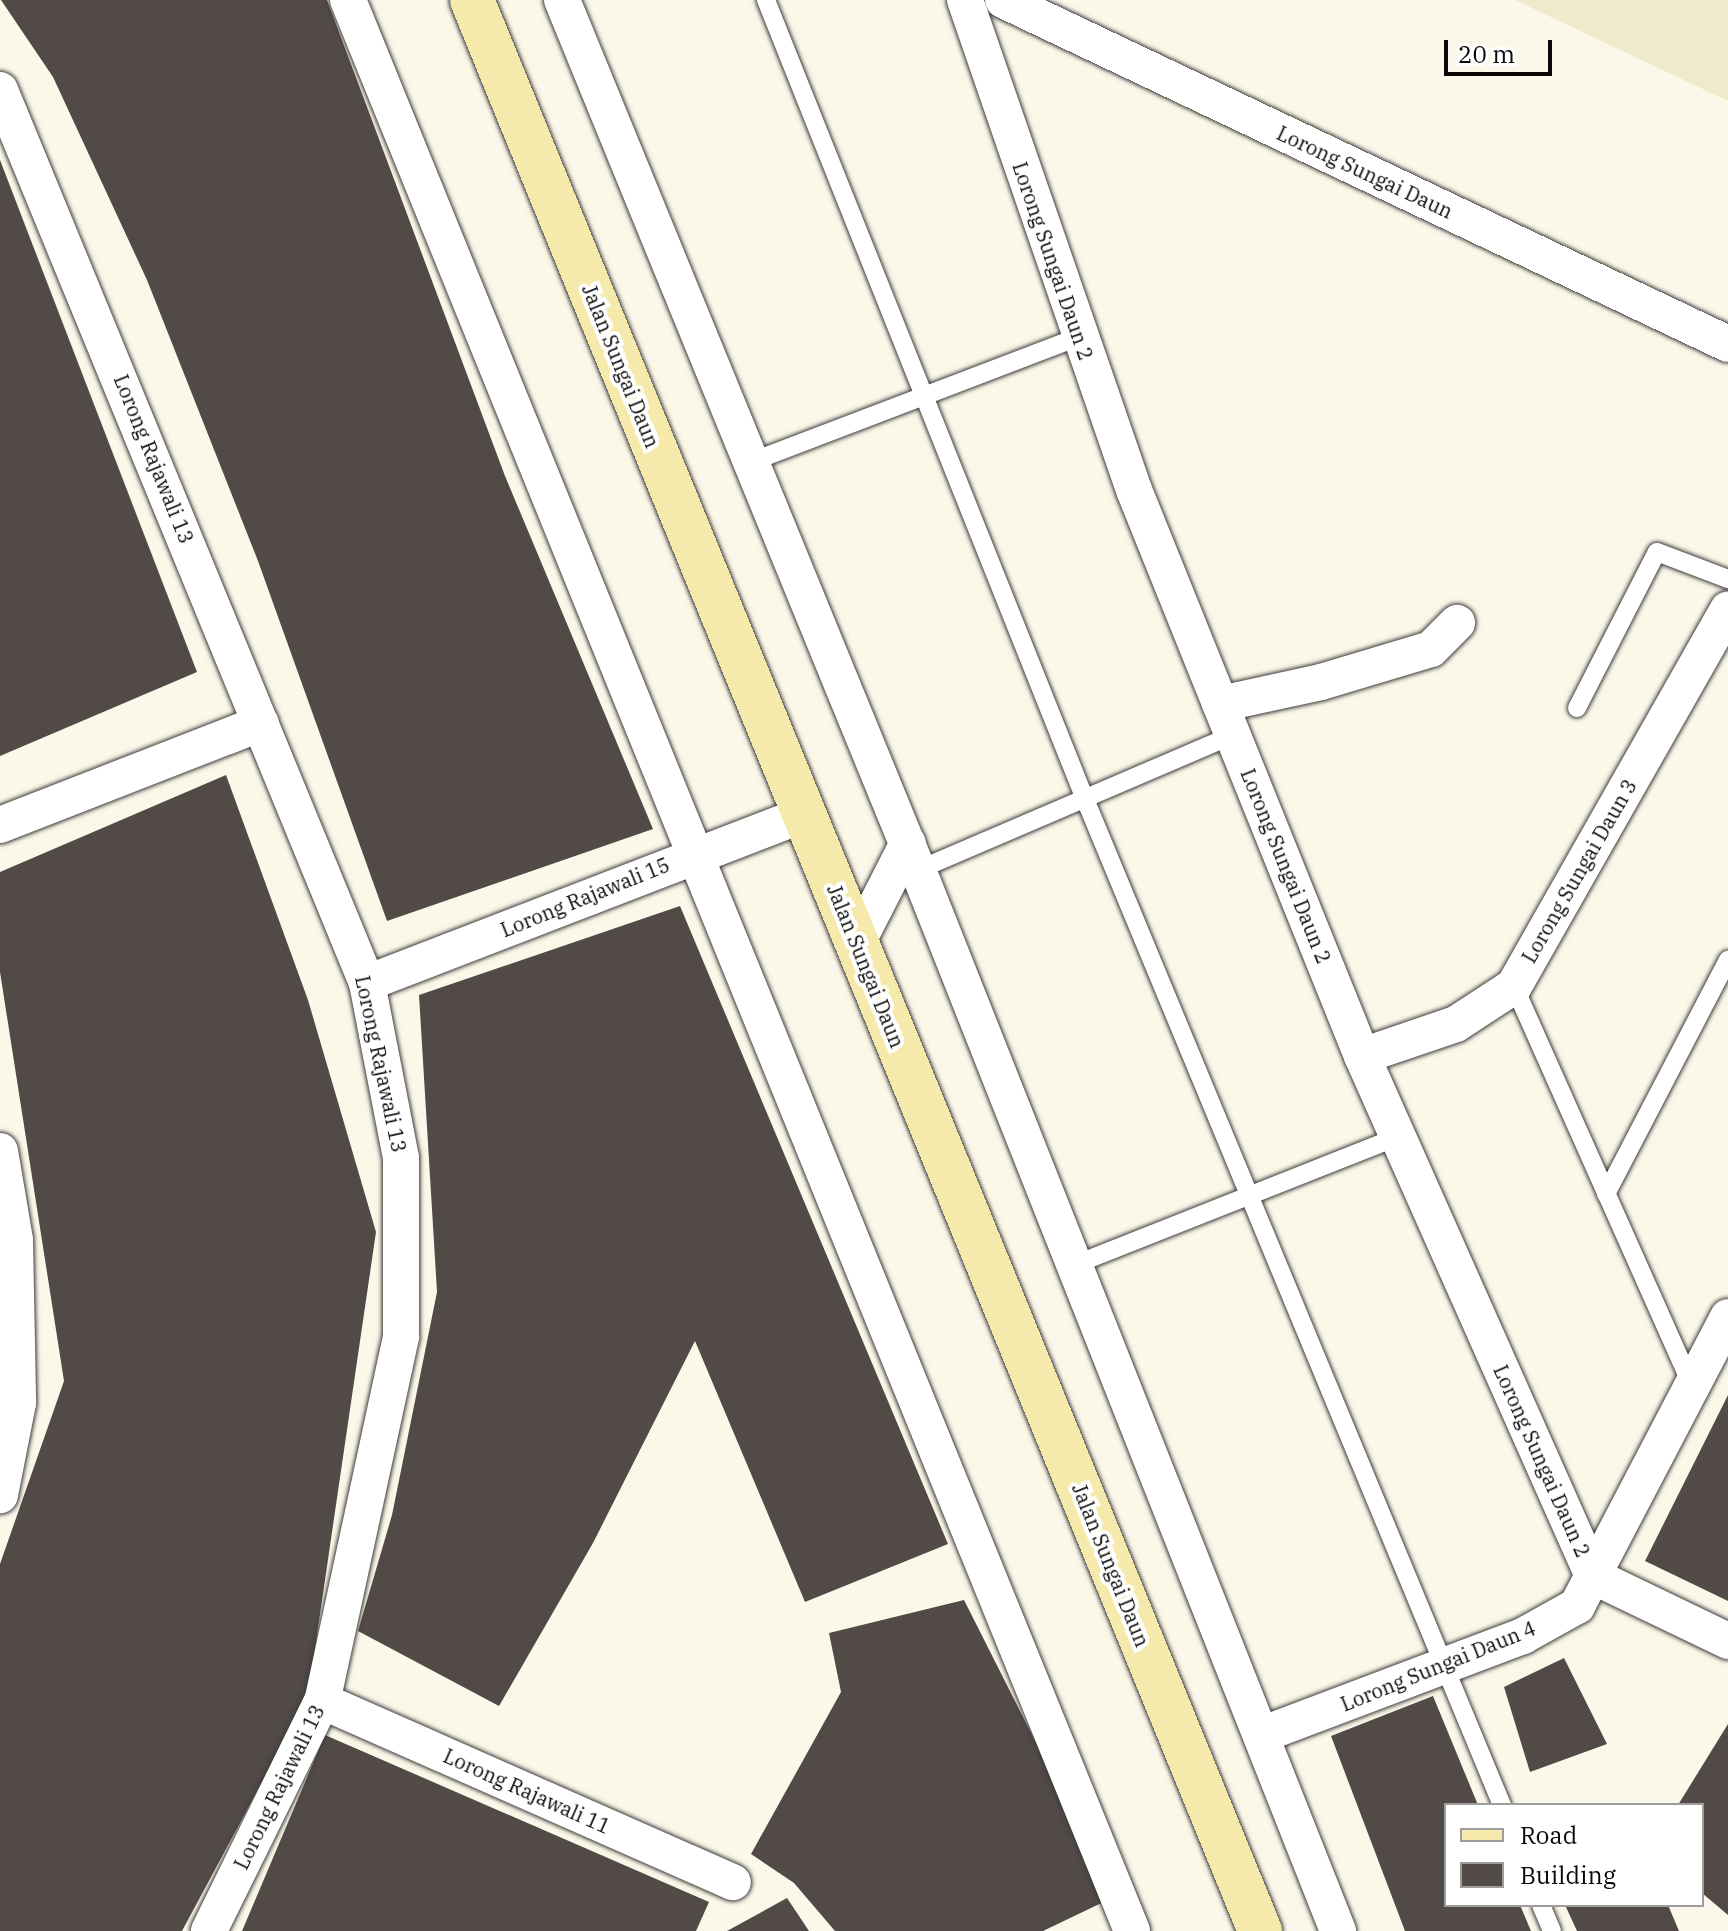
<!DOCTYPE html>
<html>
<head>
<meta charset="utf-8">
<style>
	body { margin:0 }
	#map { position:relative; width:1728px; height:1931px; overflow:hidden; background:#fcf8e9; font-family:"IBM Plex Serif",serif }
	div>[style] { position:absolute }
	.farmland>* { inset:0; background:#efeacc }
	.building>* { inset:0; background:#514a47 }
	.roads { filter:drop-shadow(0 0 2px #3c3c3c) drop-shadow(0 0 2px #3c3c3c) }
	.lane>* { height:18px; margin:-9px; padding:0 9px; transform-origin:9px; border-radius:9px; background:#fff }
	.street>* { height:36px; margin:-18px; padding:0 18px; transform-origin:18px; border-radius:18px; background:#fff }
	.secondary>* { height:44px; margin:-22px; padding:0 22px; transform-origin:22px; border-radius:22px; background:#f5eaab }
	span { translate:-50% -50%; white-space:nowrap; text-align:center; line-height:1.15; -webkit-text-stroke:8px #fff; paint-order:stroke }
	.street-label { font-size:20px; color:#090909 }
	.legend { position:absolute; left:1444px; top:1803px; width:260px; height:104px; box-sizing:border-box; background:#fff; border:2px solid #9d9d9d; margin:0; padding:10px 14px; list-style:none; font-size:24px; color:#090909 }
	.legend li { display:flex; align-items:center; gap:16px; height:40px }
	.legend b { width:40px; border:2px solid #9d9d9d }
	.scale { position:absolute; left:1444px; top:40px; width:108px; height:36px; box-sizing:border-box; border:4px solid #090909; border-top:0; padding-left:10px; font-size:24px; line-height:28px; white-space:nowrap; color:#090909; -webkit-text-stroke:6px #fff; paint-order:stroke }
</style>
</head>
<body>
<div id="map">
	<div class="farmland">
		<div style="clip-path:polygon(1515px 0,1728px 0,1728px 101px)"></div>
	</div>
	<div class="building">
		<div style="clip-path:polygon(1px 0,327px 0,505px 476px,653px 829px,387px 921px,258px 561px,147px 280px,53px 77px)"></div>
		<div style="clip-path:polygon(0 160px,197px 672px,0 756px)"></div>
		<div style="clip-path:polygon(226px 775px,308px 1000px,376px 1232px,308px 1696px,182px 1931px,0 1931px,0 1564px,64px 1381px,0 972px,0 872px)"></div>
		<div style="clip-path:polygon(680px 906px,948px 1544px,805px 1602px,695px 1341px,593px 1543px,499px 1706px,358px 1631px,392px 1515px,437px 1292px,419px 995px)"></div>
		<div style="clip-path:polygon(1728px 1395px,1728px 1601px,1645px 1561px)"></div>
		<div style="clip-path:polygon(964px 1600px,1114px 1897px,1043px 1931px,835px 1931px,794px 1883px,751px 1854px,841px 1692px,829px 1633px)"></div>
		<div style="clip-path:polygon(1564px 1658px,1607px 1744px,1530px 1772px,1504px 1687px)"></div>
		<div style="clip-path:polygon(1433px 1696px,1478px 1805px,1446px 1805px,1446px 1905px,1520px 1905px,1531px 1931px,1405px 1931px,1331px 1736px)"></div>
		<div style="clip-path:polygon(1728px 1724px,1728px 1915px,1702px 1893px,1702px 1805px,1678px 1805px)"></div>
		<div style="clip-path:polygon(325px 1735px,709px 1902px,696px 1931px,242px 1931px)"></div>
		<div style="clip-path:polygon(787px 1898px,809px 1931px,727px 1931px)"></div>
		<div style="clip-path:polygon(1565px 1905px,1668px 1905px,1679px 1931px,1577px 1931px)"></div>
	</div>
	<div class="roads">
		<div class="lane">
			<div style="left:766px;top:0;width:860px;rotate:68.24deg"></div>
			<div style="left:1085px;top:799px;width:1089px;rotate:67.49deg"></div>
			<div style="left:751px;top:462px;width:350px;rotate:-20.9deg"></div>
			<div style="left:1577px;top:708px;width:175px;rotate:-62.9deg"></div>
			<div style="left:1657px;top:552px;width:76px;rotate:20.8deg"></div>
			<div style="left:918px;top:870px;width:343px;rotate:-23.2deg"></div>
			<div style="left:1514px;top:986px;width:437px;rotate:66deg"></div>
			<div style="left:1606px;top:1194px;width:264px;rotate:-62.5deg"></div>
			<div style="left:1074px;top:1265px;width:348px;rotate:-21.6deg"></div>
			<div style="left:1541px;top:1905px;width:28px;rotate:67deg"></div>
		</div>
		<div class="street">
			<div style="left:348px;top:0;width:2084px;rotate:67.9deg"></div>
			<div style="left:562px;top:0;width:940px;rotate:67.75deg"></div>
			<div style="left:918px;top:870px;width:1141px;rotate:68.4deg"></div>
			<div style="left:965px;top:0;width:518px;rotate:70.97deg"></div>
			<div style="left:1134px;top:490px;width:610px;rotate:68.06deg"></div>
			<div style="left:1362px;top:1056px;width:569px;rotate:66.05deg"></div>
			<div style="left:1593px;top:1576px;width:150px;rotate:25.7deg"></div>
			<div style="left:1003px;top:0;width:802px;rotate:25.38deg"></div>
			<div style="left:0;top:90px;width:965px;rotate:67.66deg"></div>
			<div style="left:367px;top:983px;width:178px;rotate:79deg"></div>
			<div style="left:401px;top:1158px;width:179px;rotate:90deg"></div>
			<div style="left:401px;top:1337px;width:372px;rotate:102.2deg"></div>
			<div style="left:322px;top:1701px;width:256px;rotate:116.2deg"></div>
			<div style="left:1220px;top:704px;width:103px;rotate:-12.3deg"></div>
			<div style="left:1321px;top:682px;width:115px;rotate:-16.7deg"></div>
			<div style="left:1431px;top:649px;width:37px;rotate:-45deg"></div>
			<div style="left:0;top:825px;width:280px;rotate:-21.3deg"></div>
			<div style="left:857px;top:943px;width:112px;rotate:-63deg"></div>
			<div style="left:367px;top:983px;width:469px;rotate:-21.1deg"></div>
			<div style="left:1362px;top:1056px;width:99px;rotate:-18.8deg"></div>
			<div style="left:1456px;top:1024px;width:69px;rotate:-33.2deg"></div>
			<div style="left:1514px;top:986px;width:433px;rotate:-60.4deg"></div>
			<div style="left:0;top:1151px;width:90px;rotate:80.4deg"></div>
			<div style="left:15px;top:1240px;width:163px;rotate:88.9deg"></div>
			<div style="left:18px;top:1403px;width:94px;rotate:101.1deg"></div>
			<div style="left:322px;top:1701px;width:449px;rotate:23.8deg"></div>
			<div style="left:1261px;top:1735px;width:280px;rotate:-20.7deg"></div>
			<div style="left:1523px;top:1636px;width:62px;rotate:-29.1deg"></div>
			<div style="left:1577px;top:1606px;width:326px;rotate:-62.4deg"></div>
		</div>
		<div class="secondary">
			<div style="left:472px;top:0;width:2086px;rotate:67.8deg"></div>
		</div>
	</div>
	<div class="street-label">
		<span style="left:1365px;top:172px;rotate:25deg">Lorong Sungai Daun</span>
		<span style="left:1053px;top:261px;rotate:71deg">Lorong Sungai Daun 2</span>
		<span style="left:621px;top:366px;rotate:68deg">Jalan Sungai Daun</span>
		<span style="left:154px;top:459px;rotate:68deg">Lorong Rajawali 13</span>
		<span style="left:1286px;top:866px;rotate:68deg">Lorong Sungai Daun 2</span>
		<span style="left:1579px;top:871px;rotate:-60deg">Lorong Sungai Daun 3</span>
		<span style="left:585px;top:897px;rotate:-22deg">Lorong Rajawali 15</span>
		<span style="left:866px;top:966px;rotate:68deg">Jalan Sungai Daun</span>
		<span style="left:381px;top:1064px;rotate:78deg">Lorong Rajawali 13</span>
		<span style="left:1542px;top:1461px;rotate:66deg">Lorong Sungai Daun 2</span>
		<span style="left:1111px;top:1565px;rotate:68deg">Jalan Sungai Daun</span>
		<span style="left:1438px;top:1666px;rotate:-22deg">Lorong Sungai Daun 4</span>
		<span style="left:279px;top:1787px;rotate:-64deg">Lorong Rajawali 13</span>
		<span style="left:527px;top:1791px;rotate:24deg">Lorong Rajawali 11</span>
	</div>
	<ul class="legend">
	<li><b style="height:10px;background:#f5eaab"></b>Road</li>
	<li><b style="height:22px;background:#514a47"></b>Building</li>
	</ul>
	<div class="scale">20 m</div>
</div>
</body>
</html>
